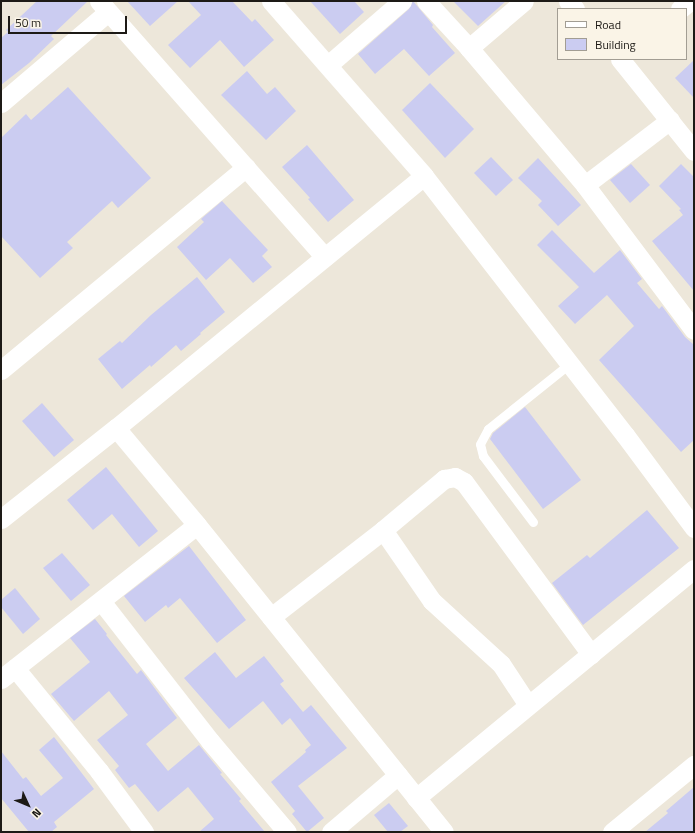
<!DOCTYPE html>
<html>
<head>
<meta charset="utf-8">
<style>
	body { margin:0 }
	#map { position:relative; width:695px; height:833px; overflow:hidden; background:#ede7da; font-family:"Titillium Web",sans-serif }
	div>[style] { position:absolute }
	.building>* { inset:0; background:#cbccf1 }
	.lane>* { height:9px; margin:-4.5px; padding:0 4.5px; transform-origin:4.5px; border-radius:4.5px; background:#fff }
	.street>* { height:19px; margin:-9.5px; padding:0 9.5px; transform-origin:9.5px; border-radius:9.5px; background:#fff }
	span { translate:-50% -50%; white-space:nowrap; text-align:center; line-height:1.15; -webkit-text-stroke:3px #faf4e7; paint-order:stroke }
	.frame { position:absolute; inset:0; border:2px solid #1d1a16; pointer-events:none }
	.legend { position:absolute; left:557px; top:8px; width:130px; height:52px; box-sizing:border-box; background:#faf4e7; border:1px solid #a29d93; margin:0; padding:5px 7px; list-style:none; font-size:12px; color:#1d1a16 }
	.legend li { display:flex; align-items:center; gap:8px; height:20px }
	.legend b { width:20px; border:1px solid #a29d93 }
	.north { position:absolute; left:8px; top:785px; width:40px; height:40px; -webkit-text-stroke:3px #faf4e7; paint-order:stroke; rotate:134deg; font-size:11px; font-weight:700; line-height:16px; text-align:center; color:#1d1a16 }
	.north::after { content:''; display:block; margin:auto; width:14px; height:18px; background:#1d1a16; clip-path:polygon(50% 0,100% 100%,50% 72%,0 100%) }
	.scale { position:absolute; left:8px; top:16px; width:119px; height:18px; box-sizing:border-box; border:2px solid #1d1a16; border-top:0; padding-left:5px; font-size:12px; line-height:14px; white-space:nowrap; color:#1d1a16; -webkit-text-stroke:3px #faf4e7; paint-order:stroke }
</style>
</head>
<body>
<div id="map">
	<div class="building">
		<div style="clip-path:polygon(37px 1px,88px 1px,51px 36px,54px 39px,29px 63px,1px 85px,1px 38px,8px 32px,6px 30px)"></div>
		<div style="clip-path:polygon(127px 1px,178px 1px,150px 26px)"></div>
		<div style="clip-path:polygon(188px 1px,232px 1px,252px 22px,255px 19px,274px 40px,244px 67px,220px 40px,190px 68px,168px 45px,201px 15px)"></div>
		<div style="clip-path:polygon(310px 1px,354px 1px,364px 12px,340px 34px)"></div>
		<div style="clip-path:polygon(413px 1px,433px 25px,432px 27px,455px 53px,429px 76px,404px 49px,375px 74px,358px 54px,409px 9px)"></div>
		<div style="clip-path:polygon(453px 1px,506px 1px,478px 26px)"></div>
		<div style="clip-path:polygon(694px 60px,694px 98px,675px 78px)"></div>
		<div style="clip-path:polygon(247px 71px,267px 94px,275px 87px,296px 111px,266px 140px,221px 95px)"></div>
		<div style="clip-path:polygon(430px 83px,474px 129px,445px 158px,402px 110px)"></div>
		<div style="clip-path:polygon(68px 87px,151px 178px,118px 208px,112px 201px,67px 242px,73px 248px,40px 278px,1px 236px,1px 138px,26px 114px,31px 120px)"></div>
		<div style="clip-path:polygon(307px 145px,354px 200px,328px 222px,308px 199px,310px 198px,282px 167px)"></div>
		<div style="clip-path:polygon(491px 157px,513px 180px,496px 196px,474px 173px)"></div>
		<div style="clip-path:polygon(538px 158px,581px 205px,558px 226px,538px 205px,542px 201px,518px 178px)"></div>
		<div style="clip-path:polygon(631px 164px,650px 185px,630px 203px,610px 180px)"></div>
		<div style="clip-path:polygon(681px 164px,694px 177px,694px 291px,652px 241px,683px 215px,679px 210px,681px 209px,659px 186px)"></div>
		<div style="clip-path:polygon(222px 201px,268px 250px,262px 256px,272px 267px,253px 283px,230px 258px,206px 280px,177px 247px,204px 222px,201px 219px)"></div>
		<div style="clip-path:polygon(552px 230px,594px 273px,620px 250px,642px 279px,637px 283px,659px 309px,662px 306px,685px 337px,694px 345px,694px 440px,681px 452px,599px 360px,634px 326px,607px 295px,575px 324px,558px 306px,579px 287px,537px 245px)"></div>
		<div style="clip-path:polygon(197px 277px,225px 312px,200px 333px,201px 334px,181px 351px,176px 345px,151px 367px,150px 365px,122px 389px,98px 359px,120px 341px,122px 343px,151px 315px)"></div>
		<div style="clip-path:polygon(42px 403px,74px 440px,54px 457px,22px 421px)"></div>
		<div style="clip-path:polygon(525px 407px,581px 480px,543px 509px,490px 439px,493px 433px)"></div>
		<div style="clip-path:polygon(106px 467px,158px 531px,139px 547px,112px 514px,93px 530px,67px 500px)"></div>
		<div style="clip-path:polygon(647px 510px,679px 548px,583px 625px,552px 583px,587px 555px,590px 558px)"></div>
		<div style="clip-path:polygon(189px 546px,246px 620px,217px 643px,180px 598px,168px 608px,166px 605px,145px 622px,124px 596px)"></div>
		<div style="clip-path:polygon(62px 553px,90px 585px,71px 601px,43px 568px)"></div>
		<div style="clip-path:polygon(15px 588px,40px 619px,23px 634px,1px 607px,1px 600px)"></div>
		<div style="clip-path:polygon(95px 619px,107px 634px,106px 635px,137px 674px,141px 670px,177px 718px,146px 744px,168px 771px,199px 745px,222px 773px,220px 774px,241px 799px,239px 801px,265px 832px,199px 832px,214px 819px,188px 787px,158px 812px,135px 784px,129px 788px,115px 770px,119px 766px,97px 740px,128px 715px,109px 691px,74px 721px,51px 694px,90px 662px,70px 638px)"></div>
		<div style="clip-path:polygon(215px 652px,236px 678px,264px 656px,284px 681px,280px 684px,303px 712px,311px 705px,347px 748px,298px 786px,324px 818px,307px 832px,292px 814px,295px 811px,271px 782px,306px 752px,305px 750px,311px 745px,290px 718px,282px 725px,263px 701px,229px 729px,184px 678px)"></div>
		<div style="clip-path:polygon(54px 737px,94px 789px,54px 822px,57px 827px,51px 832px,29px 832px,1px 798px,1px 751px,23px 779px,26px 777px,41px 796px,63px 778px,39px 750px)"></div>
		<div style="clip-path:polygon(694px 787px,694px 832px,645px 832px,668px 813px,666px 811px)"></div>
		<div style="clip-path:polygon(389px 803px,408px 826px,400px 832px,388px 832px,374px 815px)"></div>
	</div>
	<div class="lane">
		<div style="left:533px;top:522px;width:83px;rotate:-127.1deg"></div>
		<div style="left:483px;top:456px;width:12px;rotate:-104deg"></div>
		<div style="left:480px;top:444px;width:17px;rotate:-62deg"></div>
		<div style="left:488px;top:429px;width:104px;rotate:-38.7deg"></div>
	</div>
	<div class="street">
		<div style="left:99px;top:1px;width:341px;rotate:48.6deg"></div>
		<div style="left:271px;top:1px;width:232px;rotate:48.8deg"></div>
		<div style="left:424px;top:176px;width:328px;rotate:52.2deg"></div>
		<div style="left:625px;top:435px;width:116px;rotate:53.4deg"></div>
		<div style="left:426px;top:1px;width:64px;rotate:47.5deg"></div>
		<div style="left:469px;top:48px;width:180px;rotate:49.7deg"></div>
		<div style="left:585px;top:185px;width:181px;rotate:53.1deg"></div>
		<div style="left:568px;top:1px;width:11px;rotate:49deg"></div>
		<div style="left:680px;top:9px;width:13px;rotate:-39deg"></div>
		<div style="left:469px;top:48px;width:72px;rotate:-40.5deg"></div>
		<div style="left:620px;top:59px;width:118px;rotate:51.2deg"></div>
		<div style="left:328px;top:65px;width:98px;rotate:-40.9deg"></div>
		<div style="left:1px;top:103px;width:140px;rotate:-40.4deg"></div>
		<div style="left:585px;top:185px;width:107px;rotate:-37.4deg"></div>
		<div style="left:1px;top:370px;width:318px;rotate:-39.6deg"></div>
		<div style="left:116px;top:428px;width:126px;rotate:50.1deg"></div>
		<div style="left:197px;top:525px;width:394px;rotate:51.2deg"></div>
		<div style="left:1px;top:519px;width:147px;rotate:-38.4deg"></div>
		<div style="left:116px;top:428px;width:398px;rotate:-39.3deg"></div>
		<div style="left:383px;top:530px;width:86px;rotate:55.4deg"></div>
		<div style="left:432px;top:601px;width:93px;rotate:42.4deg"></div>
		<div style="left:501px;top:664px;width:49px;rotate:56.6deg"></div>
		<div style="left:101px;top:601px;width:177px;rotate:52.1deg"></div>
		<div style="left:210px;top:741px;width:119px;rotate:49.8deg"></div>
		<div style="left:271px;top:617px;width:142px;rotate:-37.8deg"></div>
		<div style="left:383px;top:530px;width:80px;rotate:-39.9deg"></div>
		<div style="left:444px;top:479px;width:11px;rotate:-10deg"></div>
		<div style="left:455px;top:477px;width:10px;rotate:29deg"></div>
		<div style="left:464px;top:482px;width:214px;rotate:53.6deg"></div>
		<div style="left:15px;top:668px;width:133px;rotate:50.8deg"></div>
		<div style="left:99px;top:771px;width:76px;rotate:53.6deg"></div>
		<div style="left:1px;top:679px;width:249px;rotate:-38.2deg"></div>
		<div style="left:416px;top:798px;width:360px;rotate:-39.5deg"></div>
		<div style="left:331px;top:832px;width:88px;rotate:-40.4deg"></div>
		<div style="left:612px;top:832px;width:106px;rotate:-39.3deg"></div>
	</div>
	<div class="frame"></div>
	<ul class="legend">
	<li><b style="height:5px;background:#fff"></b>Road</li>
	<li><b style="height:11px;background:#cbccf1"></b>Building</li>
	</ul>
	<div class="north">N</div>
	<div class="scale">50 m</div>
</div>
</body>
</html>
